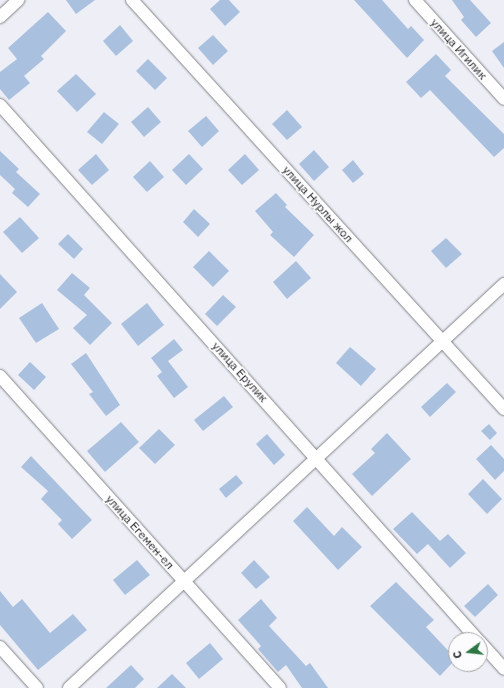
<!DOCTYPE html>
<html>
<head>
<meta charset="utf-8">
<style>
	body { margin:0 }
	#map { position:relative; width:504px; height:688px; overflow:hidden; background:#eeeff6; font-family:"IBM Plex Sans",sans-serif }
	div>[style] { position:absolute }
	.building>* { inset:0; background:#aac0df }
	.roads { filter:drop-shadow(0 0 1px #818288) drop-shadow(0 0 1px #818288) }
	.minor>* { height:12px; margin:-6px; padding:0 6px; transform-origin:6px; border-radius:6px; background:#fff }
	span { translate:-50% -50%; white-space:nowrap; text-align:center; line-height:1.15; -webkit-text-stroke:3.5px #fcfcfe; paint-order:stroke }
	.street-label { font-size:12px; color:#252527 }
	.north { position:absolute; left:448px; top:632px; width:40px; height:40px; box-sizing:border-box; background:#fcfcfe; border:1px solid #a6a6a8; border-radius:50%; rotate:255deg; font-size:11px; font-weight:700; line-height:16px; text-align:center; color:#252527 }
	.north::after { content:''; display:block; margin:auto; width:14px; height:18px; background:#2c7644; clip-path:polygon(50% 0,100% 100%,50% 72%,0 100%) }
</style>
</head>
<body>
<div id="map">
	<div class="building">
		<div style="clip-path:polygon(66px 0,95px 0,76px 14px)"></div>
		<div style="clip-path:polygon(220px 0,229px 0,240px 12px,225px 26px,210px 9px)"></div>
		<div style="clip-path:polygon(354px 0,382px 0,408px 29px,411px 26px,424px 40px,407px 58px)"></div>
		<div style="clip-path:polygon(452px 0,470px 0,491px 23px,476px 37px,461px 20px,464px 17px)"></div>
		<div style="clip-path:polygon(48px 12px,66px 31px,41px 56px,44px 59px,24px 76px,30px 83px,9px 100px,0 89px,0 72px,17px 59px,8px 48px)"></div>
		<div style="clip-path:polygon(120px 25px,133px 41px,116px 56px,103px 41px)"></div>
		<div style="clip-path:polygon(213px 35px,228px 51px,213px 65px,198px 48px)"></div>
		<div style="clip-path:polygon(504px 42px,504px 68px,492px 51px)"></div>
		<div style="clip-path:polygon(436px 54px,451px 70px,445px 76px,504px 134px,504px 148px,494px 157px,430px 90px,421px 98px,406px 82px)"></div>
		<div style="clip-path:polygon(148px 59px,167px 78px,155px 90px,136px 71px)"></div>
		<div style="clip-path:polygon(76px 74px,96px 94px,77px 112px,57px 91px)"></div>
		<div style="clip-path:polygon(148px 107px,161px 122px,144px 137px,131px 122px)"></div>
		<div style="clip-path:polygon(287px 110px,302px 127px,287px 140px,272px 124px)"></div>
		<div style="clip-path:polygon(104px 112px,119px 124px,102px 144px,87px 132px)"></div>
		<div style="clip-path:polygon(206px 116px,219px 131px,202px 147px,188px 131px)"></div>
		<div style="clip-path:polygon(314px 150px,329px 167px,314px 181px,299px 164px)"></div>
		<div style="clip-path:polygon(0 151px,19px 169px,16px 172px,40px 194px,28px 207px,12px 193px,15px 189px,0 175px)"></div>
		<div style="clip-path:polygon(96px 154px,109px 170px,92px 185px,78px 170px)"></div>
		<div style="clip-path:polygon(189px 154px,203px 169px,186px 185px,172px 170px)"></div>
		<div style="clip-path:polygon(245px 154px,259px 170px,242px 185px,228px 170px)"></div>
		<div style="clip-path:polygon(353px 160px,364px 174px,353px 183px,342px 170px)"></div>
		<div style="clip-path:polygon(150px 161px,164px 177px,147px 192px,133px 177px)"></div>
		<div style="clip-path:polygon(276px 193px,287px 205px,285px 207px,314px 235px,294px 257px,270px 235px,273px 232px,255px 211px)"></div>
		<div style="clip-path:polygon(194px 209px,210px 224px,198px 237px,183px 222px)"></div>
		<div style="clip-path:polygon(20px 217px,39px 238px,22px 253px,3px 232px)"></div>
		<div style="clip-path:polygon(68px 234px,83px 249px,74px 259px,58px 244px)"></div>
		<div style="clip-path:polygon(446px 238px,462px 254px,446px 268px,431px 251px)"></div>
		<div style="clip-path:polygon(209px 251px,229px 271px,213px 287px,193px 267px)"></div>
		<div style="clip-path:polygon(296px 261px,311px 278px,287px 299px,273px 282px)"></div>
		<div style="clip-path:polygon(72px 273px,90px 288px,84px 295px,112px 323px,90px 345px,73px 328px,87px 315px,57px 290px)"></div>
		<div style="clip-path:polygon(0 274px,17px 292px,0 309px)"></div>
		<div style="clip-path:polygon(223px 295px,236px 307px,217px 326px,205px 314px)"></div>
		<div style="clip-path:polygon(42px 303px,59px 329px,36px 343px,19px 318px)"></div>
		<div style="clip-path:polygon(147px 303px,164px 325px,138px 346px,121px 324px)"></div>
		<div style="clip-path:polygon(174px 339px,183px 350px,168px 361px,188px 387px,174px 398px,157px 376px,162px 372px,151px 358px)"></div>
		<div style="clip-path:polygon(350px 347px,376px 369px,361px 386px,336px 363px)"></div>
		<div style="clip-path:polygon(86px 353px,120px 405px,106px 416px,89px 394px,93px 392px,71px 364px)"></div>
		<div style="clip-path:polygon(30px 362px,46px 377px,34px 390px,18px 375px)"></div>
		<div style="clip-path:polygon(447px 383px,456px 392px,430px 417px,421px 407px)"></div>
		<div style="clip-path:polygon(224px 396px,233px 407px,203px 431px,194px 420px)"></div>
		<div style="clip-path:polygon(121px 422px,139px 442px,105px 472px,87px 451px)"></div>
		<div style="clip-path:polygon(489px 424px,497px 433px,490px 440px,481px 431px)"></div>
		<div style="clip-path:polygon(159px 429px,175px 445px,155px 464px,139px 448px)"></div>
		<div style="clip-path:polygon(387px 433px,411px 459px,372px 496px,352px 474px,375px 453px,371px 449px)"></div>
		<div style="clip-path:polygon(267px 434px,285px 455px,274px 465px,256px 444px)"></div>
		<div style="clip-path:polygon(491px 445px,504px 459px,504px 471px,495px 480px,476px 459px)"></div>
		<div style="clip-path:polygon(31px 456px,92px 520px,72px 539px,58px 524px,62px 520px,41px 499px,48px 491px,21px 467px)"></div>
		<div style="clip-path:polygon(236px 475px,243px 483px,226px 498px,219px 489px)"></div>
		<div style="clip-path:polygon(483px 479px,502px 499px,487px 514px,468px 494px)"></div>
		<div style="clip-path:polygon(307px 507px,334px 536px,342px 527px,362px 547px,338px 570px,293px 521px)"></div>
		<div style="clip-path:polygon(412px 512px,440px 541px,448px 534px,466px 553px,450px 568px,428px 544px,417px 554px,393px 529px)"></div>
		<div style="clip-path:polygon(137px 560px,150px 575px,125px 595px,113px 580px)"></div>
		<div style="clip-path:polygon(254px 560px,270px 577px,256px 589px,241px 573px)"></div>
		<div style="clip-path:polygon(396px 582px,434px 620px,426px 627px,456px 659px,440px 676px,370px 606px)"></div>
		<div style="clip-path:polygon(488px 584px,498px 595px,475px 617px,464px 606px)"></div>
		<div style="clip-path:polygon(0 591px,13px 607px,22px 599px,50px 633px,73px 614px,87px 630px,38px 670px,0 625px)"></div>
		<div style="clip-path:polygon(261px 599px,277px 618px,269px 626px,306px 666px,310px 663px,328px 688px,302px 688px,286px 665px,278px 672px,258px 649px,261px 646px,238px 620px)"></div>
		<div style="clip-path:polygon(210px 643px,223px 659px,199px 679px,186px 663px)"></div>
		<div style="clip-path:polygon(131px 665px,144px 679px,135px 688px,106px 688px)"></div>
		<div style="clip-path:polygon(172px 674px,186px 688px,157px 688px)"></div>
	</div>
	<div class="roads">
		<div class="minor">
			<div style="left:132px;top:0;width:553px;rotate:47.71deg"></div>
			<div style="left:415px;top:0;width:133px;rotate:48deg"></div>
			<div style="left:0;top:17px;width:25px;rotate:-43deg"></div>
			<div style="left:0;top:105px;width:717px;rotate:48.22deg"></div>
			<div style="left:0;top:376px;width:419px;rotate:48.1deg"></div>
			<div style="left:480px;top:642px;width:36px;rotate:48deg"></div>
			<div style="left:0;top:647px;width:55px;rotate:47.9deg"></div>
			<div style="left:69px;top:688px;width:594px;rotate:-42.88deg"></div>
		</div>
	</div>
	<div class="street-label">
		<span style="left:459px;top:49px;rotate:48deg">улица Игилик</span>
		<span style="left:318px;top:204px;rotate:48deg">улица Нурлы жол</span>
		<span style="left:240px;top:372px;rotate:48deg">улица Ерулик</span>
		<span style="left:140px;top:532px;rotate:48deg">улица Егемен-ел</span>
	</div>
	<div class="north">С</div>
</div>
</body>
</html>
